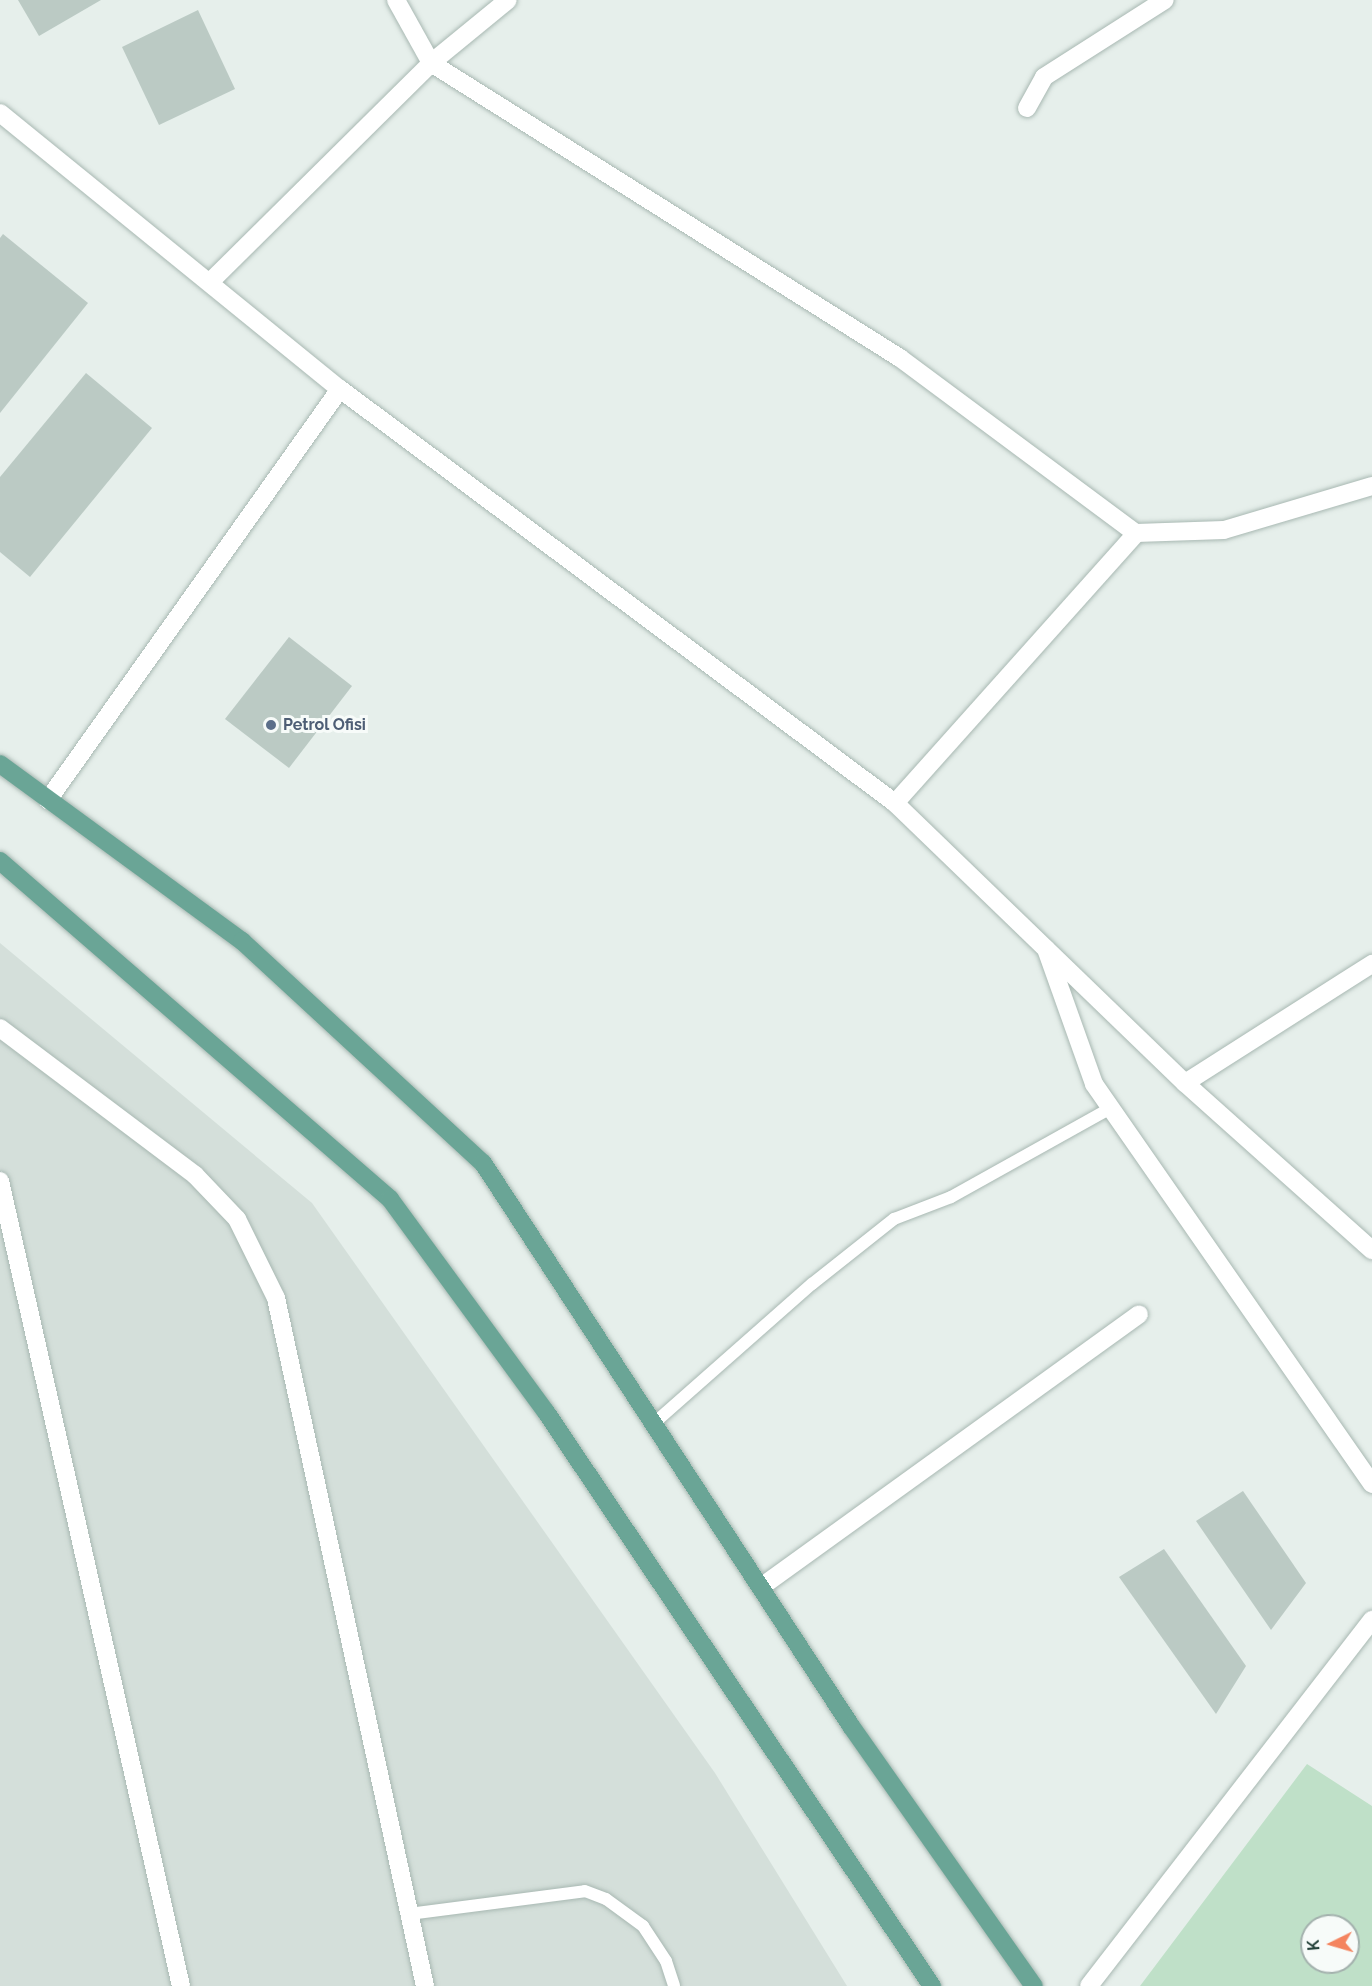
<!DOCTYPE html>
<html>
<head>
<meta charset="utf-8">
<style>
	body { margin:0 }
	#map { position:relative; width:1372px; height:1986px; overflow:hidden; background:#e6efeb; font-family:Raleway,sans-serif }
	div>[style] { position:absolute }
	.built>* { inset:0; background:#d4dfda }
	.green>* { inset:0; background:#bfe0c8 }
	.building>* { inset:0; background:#bbcac4 }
	.roads { filter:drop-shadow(0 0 2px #a8b8b2) drop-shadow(0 0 2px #a8b8b2) }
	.service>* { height:12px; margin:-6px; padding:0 6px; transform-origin:6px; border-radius:6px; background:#fff }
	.minor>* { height:18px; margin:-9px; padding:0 9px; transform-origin:9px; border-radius:9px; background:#fff }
	.tertiary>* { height:18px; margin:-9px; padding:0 9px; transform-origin:9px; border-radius:9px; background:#fff }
	.primary>* { height:18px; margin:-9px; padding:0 9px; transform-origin:9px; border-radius:9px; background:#6aa596 }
	.dots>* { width:16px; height:16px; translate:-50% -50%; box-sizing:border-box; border:3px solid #f7fbf9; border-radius:50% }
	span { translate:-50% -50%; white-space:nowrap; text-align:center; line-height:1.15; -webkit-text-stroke:6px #f7fbf9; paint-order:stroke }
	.service-label { font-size:16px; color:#4e5e75; font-weight:700 }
	.left { translate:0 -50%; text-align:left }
	.north { position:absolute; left:1300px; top:1914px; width:60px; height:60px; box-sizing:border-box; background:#f7fbf9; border:2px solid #a3b1ad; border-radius:50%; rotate:265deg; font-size:16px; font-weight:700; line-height:24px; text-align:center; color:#24423a }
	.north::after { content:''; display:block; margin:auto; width:21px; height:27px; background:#f4845f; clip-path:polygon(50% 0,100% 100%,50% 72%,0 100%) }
</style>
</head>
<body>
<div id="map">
	<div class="built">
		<div style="clip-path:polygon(0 943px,312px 1203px,715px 1773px,847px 1986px,0 1986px)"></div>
	</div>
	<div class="green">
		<div style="clip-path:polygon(evenodd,1307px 1764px,1372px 1806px,1372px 1986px,1140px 1986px,1307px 1764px,1312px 1926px,1348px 1926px,1348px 1962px,1312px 1962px,1312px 1926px)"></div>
	</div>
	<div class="building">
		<div style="clip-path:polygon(18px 0,101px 0,39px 36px)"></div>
		<div style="clip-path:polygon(198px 10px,235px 89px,159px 125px,122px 47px)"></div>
		<div style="clip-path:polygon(3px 234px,88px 303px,0 413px,0 238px)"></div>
		<div style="clip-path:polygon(86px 373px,152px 428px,30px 577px,0 552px,0 477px)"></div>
		<div style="clip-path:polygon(289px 637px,352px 686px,289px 768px,225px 719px)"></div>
		<div style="clip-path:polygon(1243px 1491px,1306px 1583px,1271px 1630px,1196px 1521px)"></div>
		<div style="clip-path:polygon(1164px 1549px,1246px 1666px,1216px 1714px,1119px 1577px)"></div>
	</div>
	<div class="roads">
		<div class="service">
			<div style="left:653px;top:1424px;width:212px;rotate:-41.4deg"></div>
			<div style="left:812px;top:1284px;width:105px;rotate:-38.4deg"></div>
			<div style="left:894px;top:1219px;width:61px;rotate:-21.1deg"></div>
			<div style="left:951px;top:1197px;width:183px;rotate:-29.1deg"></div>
			<div style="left:409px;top:1914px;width:177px;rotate:-7.4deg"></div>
			<div style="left:585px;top:1891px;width:22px;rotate:21deg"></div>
			<div style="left:606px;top:1899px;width:46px;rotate:36.1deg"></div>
			<div style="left:643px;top:1926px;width:42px;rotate:56.7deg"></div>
			<div style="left:666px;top:1961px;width:26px;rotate:72deg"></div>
		</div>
		<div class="minor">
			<div style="left:396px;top:0;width:72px;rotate:60.9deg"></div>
			<div style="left:431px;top:63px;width:554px;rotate:32.17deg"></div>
			<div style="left:900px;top:358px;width:294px;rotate:36.6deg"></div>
			<div style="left:1136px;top:533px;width:88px;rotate:-2deg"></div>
			<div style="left:1224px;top:530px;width:154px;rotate:-16.6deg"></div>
			<div style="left:1027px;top:108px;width:35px;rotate:-61deg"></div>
			<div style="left:1044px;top:77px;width:143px;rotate:-32.5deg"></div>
			<div style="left:211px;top:281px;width:310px;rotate:-44.7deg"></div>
			<div style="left:431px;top:63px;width:99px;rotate:-39.3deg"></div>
			<div style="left:48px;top:800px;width:504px;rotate:-54.61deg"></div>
			<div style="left:895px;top:803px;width:362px;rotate:-48.2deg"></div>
			<div style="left:1046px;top:949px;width:143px;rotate:70.4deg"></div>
			<div style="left:1094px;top:1084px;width:487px;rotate:55.2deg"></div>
			<div style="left:0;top:1028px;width:244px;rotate:37deg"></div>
			<div style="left:195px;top:1175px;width:61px;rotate:46.3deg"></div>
			<div style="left:237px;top:1219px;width:88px;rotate:63.7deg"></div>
			<div style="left:276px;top:1298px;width:704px;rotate:77.78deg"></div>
			<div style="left:1185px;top:1083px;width:222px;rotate:-32.5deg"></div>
			<div style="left:0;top:1181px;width:825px;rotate:77.33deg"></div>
			<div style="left:761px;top:1587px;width:466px;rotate:-35.8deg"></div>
			<div style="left:1089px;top:1986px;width:463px;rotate:-52.3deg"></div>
		</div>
		<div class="tertiary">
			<div style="left:0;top:113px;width:438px;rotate:39.1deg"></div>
			<div style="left:340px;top:389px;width:692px;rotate:36.72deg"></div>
			<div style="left:895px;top:803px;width:403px;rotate:44deg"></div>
			<div style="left:1185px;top:1083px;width:251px;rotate:41.8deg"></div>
		</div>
		<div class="primary">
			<div style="left:0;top:764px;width:300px;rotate:36.2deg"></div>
			<div style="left:242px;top:941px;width:328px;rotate:42.7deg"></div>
			<div style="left:483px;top:1163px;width:673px;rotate:56.83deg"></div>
			<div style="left:851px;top:1726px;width:318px;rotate:54.9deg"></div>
			<div style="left:0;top:861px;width:516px;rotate:40.91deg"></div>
			<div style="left:390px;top:1199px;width:264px;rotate:53.8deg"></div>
			<div style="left:546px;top:1412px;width:692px;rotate:56.08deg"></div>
		</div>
	</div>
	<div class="dots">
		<div style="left:271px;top:725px;background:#5c6f8a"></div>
	</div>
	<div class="service-label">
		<span class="left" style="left:283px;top:725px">Petrol Ofisi</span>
	</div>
	<div class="north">K</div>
</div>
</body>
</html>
